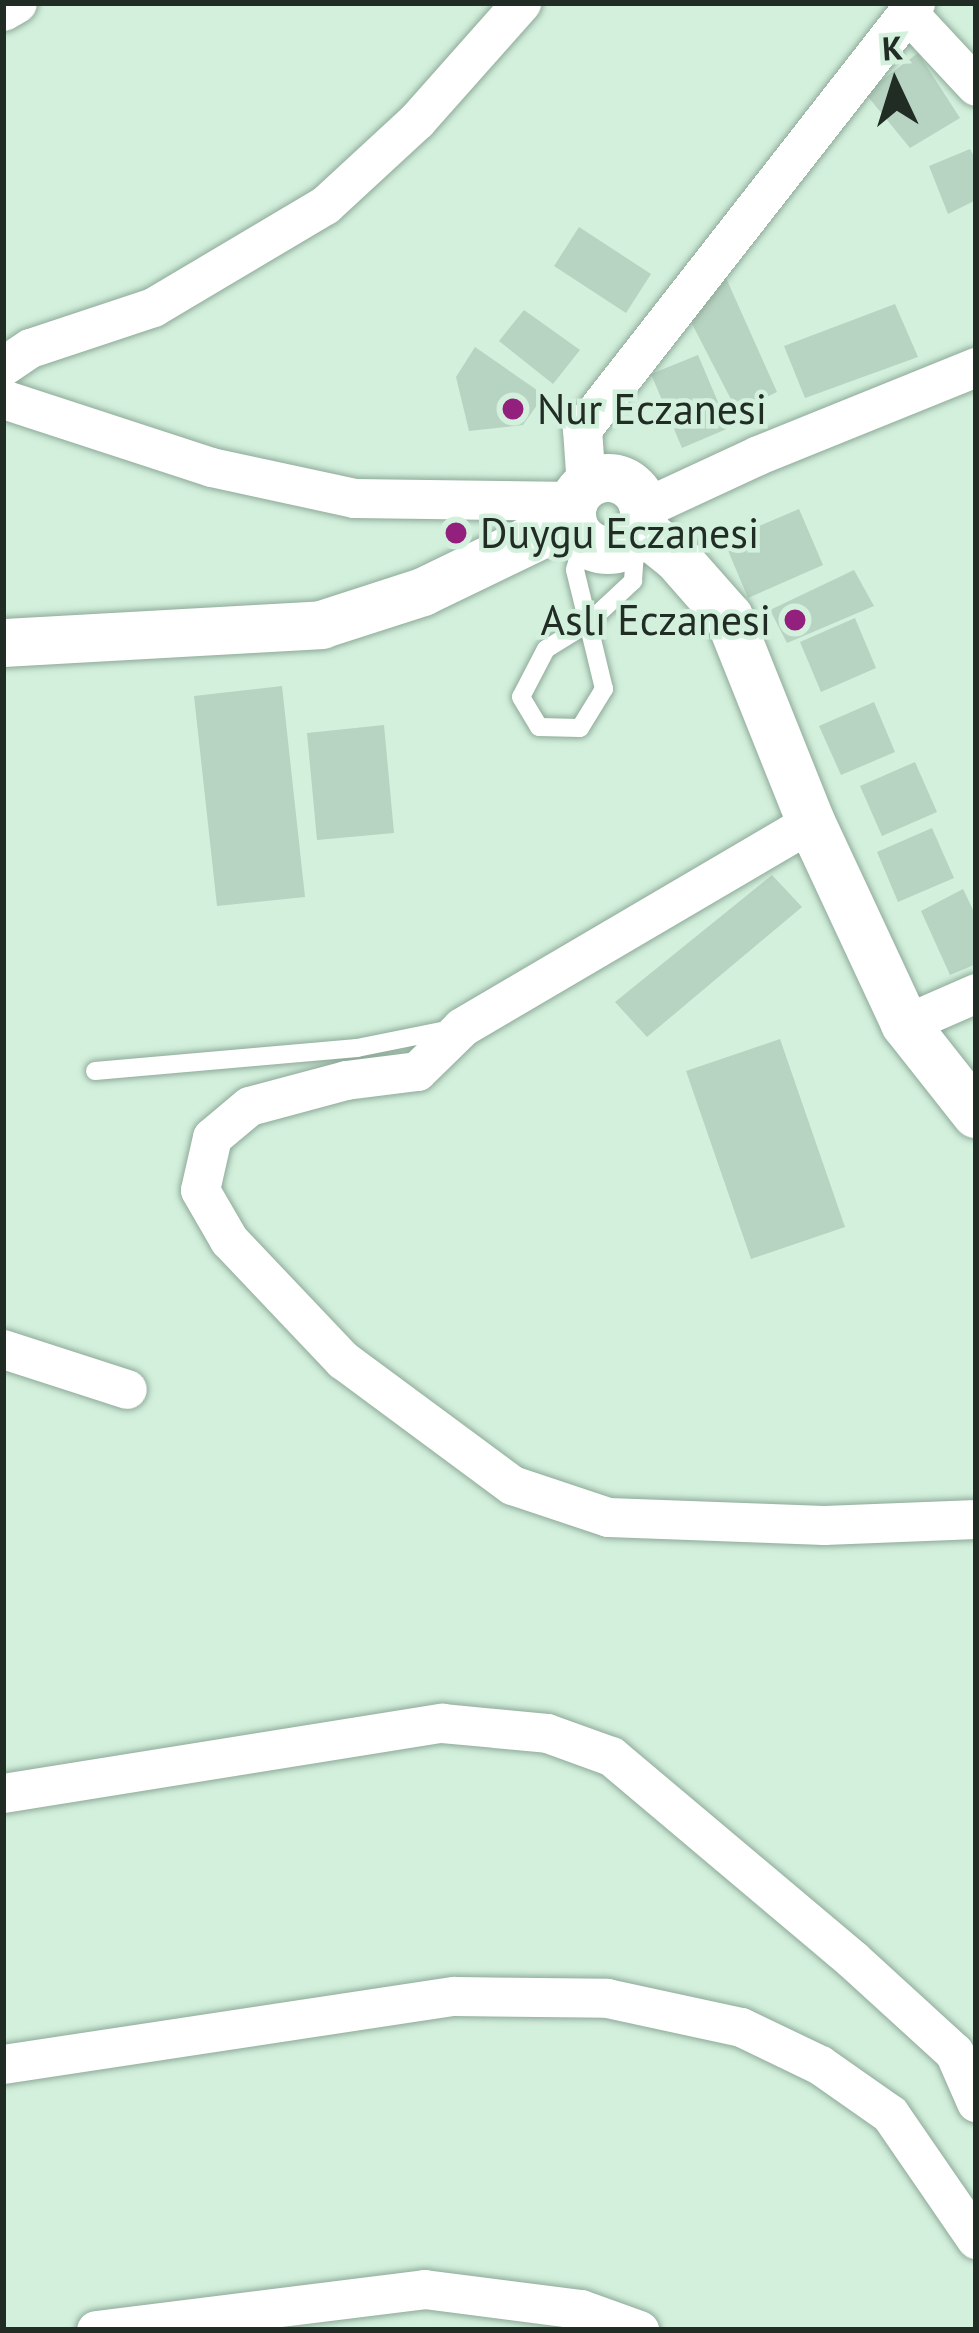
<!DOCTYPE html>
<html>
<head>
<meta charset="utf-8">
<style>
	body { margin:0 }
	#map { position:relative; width:979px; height:2333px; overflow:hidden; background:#d3f0dd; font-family:"PT Sans",sans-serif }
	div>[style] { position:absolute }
	.building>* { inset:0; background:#b7d3c1 }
	.roads { filter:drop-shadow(0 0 3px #8ea998) drop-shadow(0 0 3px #8ea998) }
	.service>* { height:18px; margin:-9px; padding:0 9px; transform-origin:9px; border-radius:9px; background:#fff }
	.minor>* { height:39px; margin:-19.5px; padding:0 19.5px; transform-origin:19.5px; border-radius:19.5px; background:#fff }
	.tertiary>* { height:48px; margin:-24px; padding:0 24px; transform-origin:24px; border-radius:24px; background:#fff }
	.tertiary>.ring { margin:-24px; padding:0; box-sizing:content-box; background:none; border:48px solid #fff; border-radius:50% }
	.dots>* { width:33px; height:33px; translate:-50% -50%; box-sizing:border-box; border:6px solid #d3f0dd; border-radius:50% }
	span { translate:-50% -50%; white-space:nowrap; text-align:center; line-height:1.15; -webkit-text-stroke:9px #d3f0dd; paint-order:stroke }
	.poi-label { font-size:42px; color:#212c25 }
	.left { translate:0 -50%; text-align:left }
	.right { translate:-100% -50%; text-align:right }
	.frame { position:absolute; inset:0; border:6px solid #212c25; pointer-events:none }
	.north { position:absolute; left:835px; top:24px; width:120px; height:120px; -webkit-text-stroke:9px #d3f0dd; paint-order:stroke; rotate:356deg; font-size:33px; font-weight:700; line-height:48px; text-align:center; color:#212c25 }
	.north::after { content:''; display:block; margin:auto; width:42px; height:54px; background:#212c25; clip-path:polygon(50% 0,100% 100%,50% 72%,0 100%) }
</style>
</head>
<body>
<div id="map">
	<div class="building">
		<div style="clip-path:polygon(918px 53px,960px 118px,910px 148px,865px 93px)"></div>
		<div style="clip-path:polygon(970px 149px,976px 160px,976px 200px,948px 214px,929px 166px)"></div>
		<div style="clip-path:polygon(579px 227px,651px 274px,626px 313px,554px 266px)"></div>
		<div style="clip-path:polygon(726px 278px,777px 392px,737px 411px,689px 318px)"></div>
		<div style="clip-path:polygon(895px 304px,918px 357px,805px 398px,784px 346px)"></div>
		<div style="clip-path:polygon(524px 310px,580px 350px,553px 384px,499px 341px)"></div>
		<div style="clip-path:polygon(475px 347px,544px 395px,523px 425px,469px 431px,456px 377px)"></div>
		<div style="clip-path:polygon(698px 355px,729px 428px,682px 448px,651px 374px)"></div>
		<div style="clip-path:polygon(799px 509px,823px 565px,748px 598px,724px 541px)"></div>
		<div style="clip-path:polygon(854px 570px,874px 606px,787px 643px,770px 610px)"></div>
		<div style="clip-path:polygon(855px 618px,876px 668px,821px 692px,800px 642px)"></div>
		<div style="clip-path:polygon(282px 686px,305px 897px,217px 906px,194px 696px)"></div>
		<div style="clip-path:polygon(874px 702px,895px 752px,841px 775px,819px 726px)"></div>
		<div style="clip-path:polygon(384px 725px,394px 833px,317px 840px,307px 733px)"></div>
		<div style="clip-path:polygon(915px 762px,937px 812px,882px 836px,860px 786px)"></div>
		<div style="clip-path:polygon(932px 828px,954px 878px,898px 902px,877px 852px)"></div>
		<div style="clip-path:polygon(772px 875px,802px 907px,647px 1037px,615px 1002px)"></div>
		<div style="clip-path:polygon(963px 889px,976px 916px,976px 964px,950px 975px,921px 911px)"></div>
		<div style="clip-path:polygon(780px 1039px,845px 1227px,751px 1259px,686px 1071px)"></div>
	</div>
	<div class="roads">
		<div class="service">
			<div style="left:583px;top:540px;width:31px;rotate:105deg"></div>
			<div style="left:575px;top:570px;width:55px;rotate:76.2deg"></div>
			<div style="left:588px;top:623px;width:49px;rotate:148.2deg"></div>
			<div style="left:546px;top:649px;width:54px;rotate:117.5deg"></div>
			<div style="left:521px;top:697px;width:35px;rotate:59deg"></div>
			<div style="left:539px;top:727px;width:41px;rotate:1.4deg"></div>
			<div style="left:580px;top:728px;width:46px;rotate:-58.4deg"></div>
			<div style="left:604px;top:689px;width:68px;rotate:-103.6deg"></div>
			<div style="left:588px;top:623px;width:62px;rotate:-43deg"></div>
			<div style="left:633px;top:581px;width:44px;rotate:-86.1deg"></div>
			<div style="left:95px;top:1071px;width:263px;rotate:-5deg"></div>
			<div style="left:357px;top:1048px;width:96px;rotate:-11.4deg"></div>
		</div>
		<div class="minor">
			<div style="left:3px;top:11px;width:16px;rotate:-30deg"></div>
			<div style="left:909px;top:14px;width:98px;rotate:47.1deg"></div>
			<div style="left:3px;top:366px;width:32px;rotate:-34deg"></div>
			<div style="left:30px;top:348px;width:130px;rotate:-18.4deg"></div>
			<div style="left:153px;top:307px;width:200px;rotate:-30.7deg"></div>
			<div style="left:325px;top:205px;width:125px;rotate:-42.7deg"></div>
			<div style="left:417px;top:120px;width:157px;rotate:-48.4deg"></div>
			<div style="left:3px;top:399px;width:219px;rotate:18.1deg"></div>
			<div style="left:211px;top:467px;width:146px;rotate:12.2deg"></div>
			<div style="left:354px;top:498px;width:220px;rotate:0.8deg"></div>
			<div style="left:586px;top:486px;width:57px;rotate:-94deg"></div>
			<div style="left:582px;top:429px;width:541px;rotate:-51.99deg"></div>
			<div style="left:644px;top:508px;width:126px;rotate:-24.9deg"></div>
			<div style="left:758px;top:455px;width:235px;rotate:-22deg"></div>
			<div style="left:811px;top:822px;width:405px;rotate:149.6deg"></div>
			<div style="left:462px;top:1027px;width:63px;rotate:135.6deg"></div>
			<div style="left:417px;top:1071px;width:72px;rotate:172.8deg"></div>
			<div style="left:346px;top:1080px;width:100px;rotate:165deg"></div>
			<div style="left:249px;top:1106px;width:48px;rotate:140deg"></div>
			<div style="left:212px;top:1137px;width:54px;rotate:102.8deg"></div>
			<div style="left:200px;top:1190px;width:58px;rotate:59.9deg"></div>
			<div style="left:229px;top:1240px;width:166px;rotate:46.5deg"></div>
			<div style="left:343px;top:1360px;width:210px;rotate:36.5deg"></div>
			<div style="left:512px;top:1485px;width:101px;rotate:18.4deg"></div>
			<div style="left:608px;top:1517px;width:216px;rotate:2.1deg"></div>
			<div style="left:824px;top:1525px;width:152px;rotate:-2.3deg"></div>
			<div style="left:905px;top:1024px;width:77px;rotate:-23.6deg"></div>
			<div style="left:3px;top:1349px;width:130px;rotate:17.9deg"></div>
			<div style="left:3px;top:1793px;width:445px;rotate:-9.1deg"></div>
			<div style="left:442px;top:1723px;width:105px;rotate:5.4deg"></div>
			<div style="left:547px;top:1733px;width:68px;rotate:19.8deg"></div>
			<div style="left:611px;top:1756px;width:315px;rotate:40.1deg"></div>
			<div style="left:852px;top:1959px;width:138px;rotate:42.4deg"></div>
			<div style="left:954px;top:2052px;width:55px;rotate:66.3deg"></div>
			<div style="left:3px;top:2064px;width:456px;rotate:-8.6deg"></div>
			<div style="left:454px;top:1996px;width:153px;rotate:0.7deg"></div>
			<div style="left:607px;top:1998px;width:137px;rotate:12.2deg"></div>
			<div style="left:741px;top:2027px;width:88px;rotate:25.7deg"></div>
			<div style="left:820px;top:2065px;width:85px;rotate:35deg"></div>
			<div style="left:890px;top:2114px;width:152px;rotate:55.5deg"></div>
			<div style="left:96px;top:2330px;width:331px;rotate:-7.1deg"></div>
			<div style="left:424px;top:2289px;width:158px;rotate:7.3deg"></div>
			<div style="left:581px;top:2309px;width:62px;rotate:19.9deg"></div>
		</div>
		<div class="tertiary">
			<div class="ring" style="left:572px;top:478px;width:24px;height:24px"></div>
			<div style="left:641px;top:529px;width:46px;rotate:38.9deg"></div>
			<div style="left:677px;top:558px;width:79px;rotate:48.6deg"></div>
			<div style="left:729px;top:617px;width:221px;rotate:68.2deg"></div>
			<div style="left:811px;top:822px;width:223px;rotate:65deg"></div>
			<div style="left:905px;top:1024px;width:115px;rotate:51.7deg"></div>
			<div style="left:3px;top:643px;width:319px;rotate:-3.2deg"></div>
			<div style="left:321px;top:625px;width:107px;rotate:-17.9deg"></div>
			<div style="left:423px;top:592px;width:165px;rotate:-25.8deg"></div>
		</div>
	</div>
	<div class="dots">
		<div style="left:513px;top:409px;background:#94207e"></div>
		<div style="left:456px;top:533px;background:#94207e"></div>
		<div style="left:795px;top:620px;background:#94207e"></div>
	</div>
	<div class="poi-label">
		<span class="left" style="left:537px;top:409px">Nur Eczanesi</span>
		<span class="left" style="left:480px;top:533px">Duygu Eczanesi</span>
		<span class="right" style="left:771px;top:620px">Aslı Eczanesi</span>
	</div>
	<div class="frame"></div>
	<div class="north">K</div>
</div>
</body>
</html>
